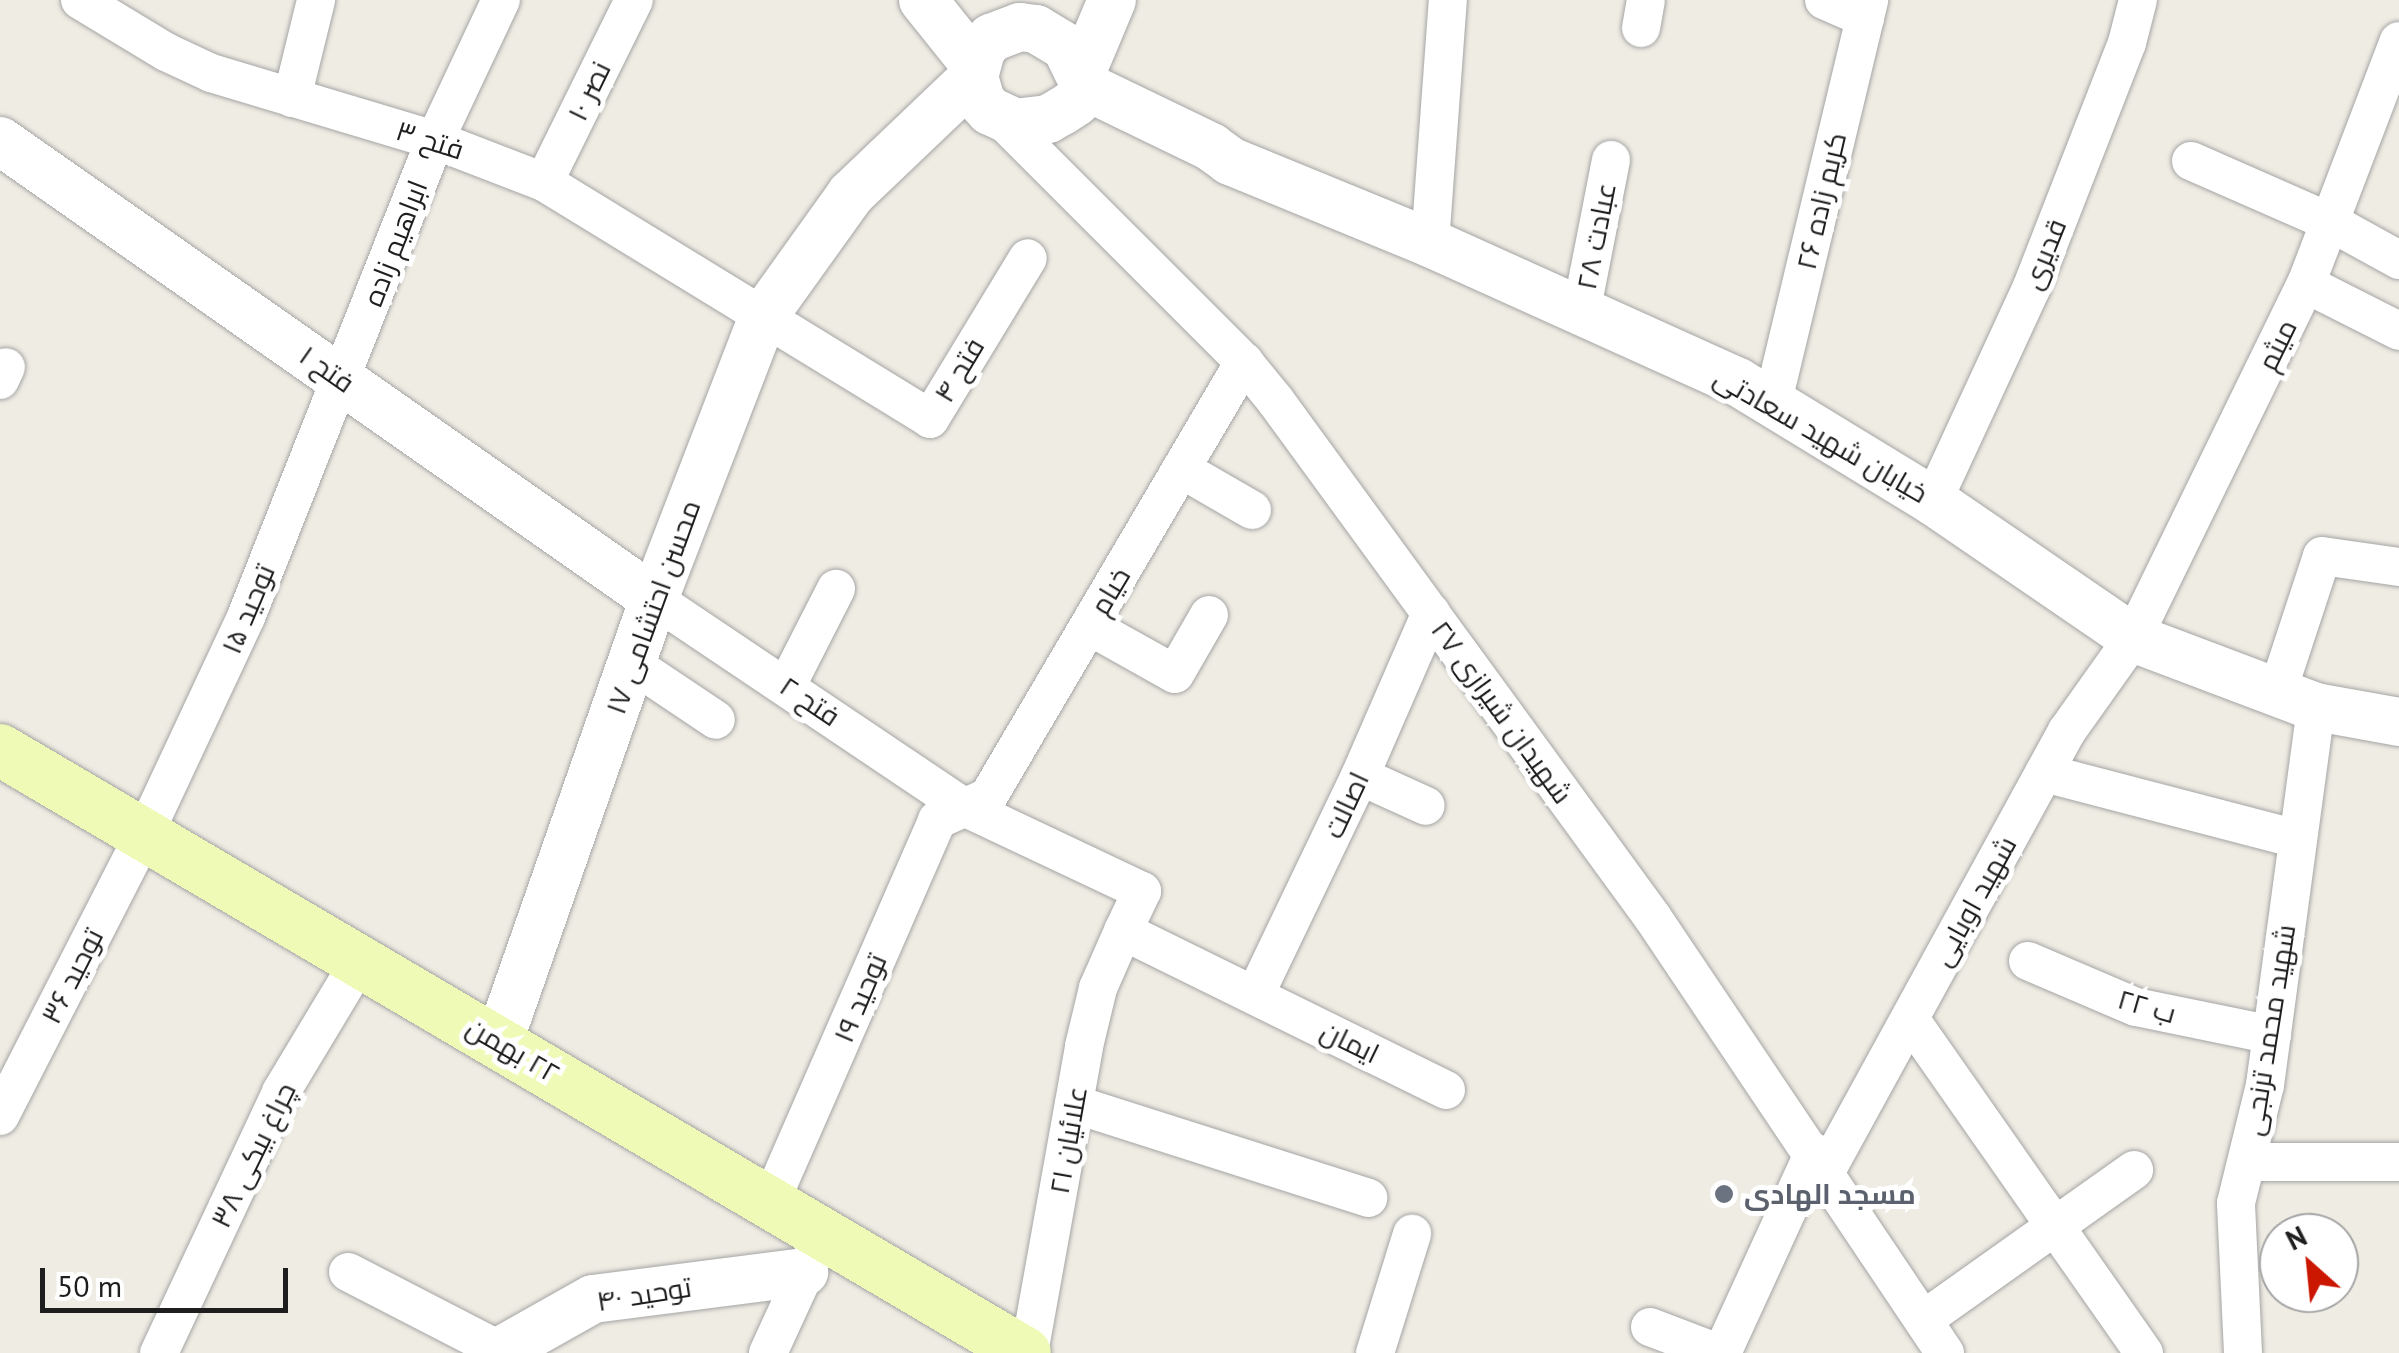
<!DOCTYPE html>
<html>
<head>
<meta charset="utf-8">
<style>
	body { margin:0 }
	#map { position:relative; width:2399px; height:1353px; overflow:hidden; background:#efece3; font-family:"PT Sans",Cairo,sans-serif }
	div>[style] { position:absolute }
	.roads { filter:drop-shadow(0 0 2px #a5a5a5) drop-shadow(0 0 2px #a5a5a5) }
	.minor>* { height:38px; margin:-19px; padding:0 19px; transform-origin:19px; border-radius:19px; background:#fff }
	.tertiary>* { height:48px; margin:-24px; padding:0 24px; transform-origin:24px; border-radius:24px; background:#fff }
	.secondary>* { height:52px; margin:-26px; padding:0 26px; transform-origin:26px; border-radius:26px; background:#effab6 }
	.dots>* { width:28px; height:28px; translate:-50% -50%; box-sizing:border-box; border:5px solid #fff; border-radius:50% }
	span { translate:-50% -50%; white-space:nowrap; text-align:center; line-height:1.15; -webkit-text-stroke:10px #fff; paint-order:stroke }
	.street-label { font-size:28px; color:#1e1e1e }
	.worship-label { font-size:28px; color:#5b616d; font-weight:700 }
	.left { translate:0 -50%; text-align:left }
	.north { position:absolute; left:2259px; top:1213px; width:100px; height:100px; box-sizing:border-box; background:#fff; border:2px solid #a5a5a5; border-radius:50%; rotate:333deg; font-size:28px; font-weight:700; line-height:40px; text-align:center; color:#1e1e1e }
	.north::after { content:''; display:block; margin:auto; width:35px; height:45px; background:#cb1600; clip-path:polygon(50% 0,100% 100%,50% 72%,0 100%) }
	.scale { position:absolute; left:40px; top:1268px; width:248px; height:45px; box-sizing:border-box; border:5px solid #1e1e1e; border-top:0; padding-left:12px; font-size:30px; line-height:35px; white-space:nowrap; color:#1e1e1e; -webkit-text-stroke:8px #fff; paint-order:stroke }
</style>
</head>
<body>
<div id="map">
	<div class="roads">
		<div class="minor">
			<div style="left:80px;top:0;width:100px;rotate:31.2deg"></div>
			<div style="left:166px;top:52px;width:50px;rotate:25deg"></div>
			<div style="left:211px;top:73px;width:234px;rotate:16.7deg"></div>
			<div style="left:435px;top:140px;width:117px;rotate:21.1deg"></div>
			<div style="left:544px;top:182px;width:453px;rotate:31.5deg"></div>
			<div style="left:930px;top:419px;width:188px;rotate:-58.7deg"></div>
			<div style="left:1824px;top:0;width:45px;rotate:23.7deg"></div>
			<div style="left:1641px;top:28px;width:28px;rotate:-80deg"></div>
			<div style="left:292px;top:98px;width:101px;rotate:-76.2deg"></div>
			<div style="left:1000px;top:118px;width:345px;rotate:45deg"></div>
			<div style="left:1244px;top:362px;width:49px;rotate:50.8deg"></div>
			<div style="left:1275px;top:400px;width:641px;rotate:53.88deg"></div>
			<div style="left:1653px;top:918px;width:524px;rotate:56.13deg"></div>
			<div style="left:2191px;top:161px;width:152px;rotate:23.7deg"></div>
			<div style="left:2330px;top:222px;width:79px;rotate:28.8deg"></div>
			<div style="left:544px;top:182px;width:203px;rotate:-63.7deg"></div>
			<div style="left:1430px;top:243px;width:244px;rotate:-85.8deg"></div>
			<div style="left:2306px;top:284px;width:104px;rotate:26.8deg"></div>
			<div style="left:1581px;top:313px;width:156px;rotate:-78.9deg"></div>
			<div style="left:0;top:380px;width:14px;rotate:-65deg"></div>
			<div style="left:1773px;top:401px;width:412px;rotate:-76.5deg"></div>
			<div style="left:1181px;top:469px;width:82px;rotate:30deg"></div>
			<div style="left:1933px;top:501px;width:234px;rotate:-65.2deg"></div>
			<div style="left:2031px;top:289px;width:264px;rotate:-68.7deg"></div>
			<div style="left:2127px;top:43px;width:44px;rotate:-75.7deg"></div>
			<div style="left:654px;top:599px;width:373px;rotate:33.9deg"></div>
			<div style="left:964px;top:807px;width:197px;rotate:25.3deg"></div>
			<div style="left:1142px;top:891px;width:44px;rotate:115.4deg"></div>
			<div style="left:1123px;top:931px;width:360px;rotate:26.2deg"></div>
			<div style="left:1089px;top:626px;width:98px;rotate:29.2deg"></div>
			<div style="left:1175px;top:674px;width:68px;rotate:-60deg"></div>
			<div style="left:631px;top:663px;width:102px;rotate:33.8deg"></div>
			<div style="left:787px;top:685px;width:108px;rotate:-63deg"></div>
			<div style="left:2277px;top:693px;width:144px;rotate:-71.8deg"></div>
			<div style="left:2322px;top:556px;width:78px;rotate:8.1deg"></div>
			<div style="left:2044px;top:773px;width:262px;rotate:14.6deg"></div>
			<div style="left:1360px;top:776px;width:72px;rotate:24.4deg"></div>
			<div style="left:2028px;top:961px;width:117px;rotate:23.1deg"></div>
			<div style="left:2136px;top:1007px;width:139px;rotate:11.6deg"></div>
			<div style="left:1255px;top:995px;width:243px;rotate:-64.4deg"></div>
			<div style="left:1360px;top:776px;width:178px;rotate:-66.5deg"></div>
			<div style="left:1910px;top:1019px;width:408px;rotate:55deg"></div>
			<div style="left:1074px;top:1104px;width:309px;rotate:17.7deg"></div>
			<div style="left:0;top:1116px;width:316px;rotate:-62.9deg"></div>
			<div style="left:144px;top:835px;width:241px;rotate:-64.9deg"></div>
			<div style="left:246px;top:617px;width:513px;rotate:-68.39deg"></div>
			<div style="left:435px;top:140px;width:155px;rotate:-64.8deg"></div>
			<div style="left:2247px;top:1162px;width:152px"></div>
			<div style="left:1826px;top:1171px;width:502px;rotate:-61.29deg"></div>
			<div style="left:2067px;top:731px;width:114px;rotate:-54.6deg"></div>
			<div style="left:2133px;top:638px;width:394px;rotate:-64deg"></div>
			<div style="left:2306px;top:284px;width:260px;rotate:-69.1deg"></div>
			<div style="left:770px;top:1203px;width:418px;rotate:-66.4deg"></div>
			<div style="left:937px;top:820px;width:56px;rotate:-24.3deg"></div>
			<div style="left:988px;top:797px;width:505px;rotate:-59.52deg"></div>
			<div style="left:348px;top:1272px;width:172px;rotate:27.3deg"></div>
			<div style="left:1923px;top:1320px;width:259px;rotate:-35.4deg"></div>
			<div style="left:1650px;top:1327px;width:73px;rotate:20.9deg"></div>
			<div style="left:159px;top:1353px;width:288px;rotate:-64.9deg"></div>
			<div style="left:281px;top:1092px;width:152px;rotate:-59deg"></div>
			<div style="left:768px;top:1353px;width:112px;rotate:-65.3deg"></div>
			<div style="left:1029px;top:1353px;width:312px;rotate:-79.8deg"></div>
			<div style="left:1084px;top:1046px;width:60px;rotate:-76.4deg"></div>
			<div style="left:1098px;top:988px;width:62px;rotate:-66.3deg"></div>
			<div style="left:1375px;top:1353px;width:125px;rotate:-72.7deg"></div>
			<div style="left:1722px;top:1353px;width:221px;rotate:-65.4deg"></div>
			<div style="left:2243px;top:1353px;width:150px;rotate:-92.7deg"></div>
			<div style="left:2236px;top:1203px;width:122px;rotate:-76.2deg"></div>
			<div style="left:2265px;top:1085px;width:381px;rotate:-82.3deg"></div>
		</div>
		<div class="tertiary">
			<div style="left:923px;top:0;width:83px;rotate:51.3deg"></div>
			<div style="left:1020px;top:27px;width:16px;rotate:7deg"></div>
			<div style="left:1036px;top:29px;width:35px;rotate:31deg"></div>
			<div style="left:1066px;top:47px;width:43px;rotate:64deg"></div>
			<div style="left:1085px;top:86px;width:18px;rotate:119deg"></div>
			<div style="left:1076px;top:102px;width:17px;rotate:147deg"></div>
			<div style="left:1062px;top:111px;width:16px;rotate:150deg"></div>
			<div style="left:1048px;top:119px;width:32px;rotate:173deg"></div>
			<div style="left:1016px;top:123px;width:29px;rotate:-155deg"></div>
			<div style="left:990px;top:111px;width:13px;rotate:-132deg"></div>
			<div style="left:981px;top:101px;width:25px;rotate:-106deg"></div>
			<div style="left:974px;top:77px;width:28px;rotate:-75deg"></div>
			<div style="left:981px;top:50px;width:16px;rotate:-50deg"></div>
			<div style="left:991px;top:38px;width:31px;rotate:-21deg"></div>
			<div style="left:1081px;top:74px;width:80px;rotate:-67.3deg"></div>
			<div style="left:1085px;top:86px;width:140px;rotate:25.8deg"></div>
			<div style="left:1211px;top:147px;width:24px;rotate:36deg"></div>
			<div style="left:1230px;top:161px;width:216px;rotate:22.3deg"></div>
			<div style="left:1430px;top:243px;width:338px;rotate:24.3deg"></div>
			<div style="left:1738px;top:382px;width:228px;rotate:31.4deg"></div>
			<div style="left:1933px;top:501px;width:242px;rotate:34.4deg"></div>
			<div style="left:2133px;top:638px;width:196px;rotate:20.7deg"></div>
			<div style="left:2316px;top:707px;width:84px;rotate:10.2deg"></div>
			<div style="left:0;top:141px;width:798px;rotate:35deg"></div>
			<div style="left:499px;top:1041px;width:468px;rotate:-70.7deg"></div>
			<div style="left:654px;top:599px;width:302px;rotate:-68.9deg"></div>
			<div style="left:763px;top:317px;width:151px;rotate:-54.4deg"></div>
			<div style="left:851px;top:194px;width:170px;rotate:-43.6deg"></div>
			<div style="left:497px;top:1353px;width:110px;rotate:-29.4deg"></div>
			<div style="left:593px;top:1299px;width:213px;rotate:-7.3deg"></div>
		</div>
		<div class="secondary">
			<div style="left:0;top:750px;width:1189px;rotate:30.47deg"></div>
		</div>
	</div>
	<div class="dots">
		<div style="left:1724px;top:1194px;background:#6b7280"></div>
	</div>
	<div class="street-label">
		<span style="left:589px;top:91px;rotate:-64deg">نصر ۱۰</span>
		<span style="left:430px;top:140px;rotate:18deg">فتح ۳</span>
		<span style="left:1821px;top:201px;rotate:-77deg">کریم زاده ۲۶</span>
		<span style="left:1596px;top:236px;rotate:-79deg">عبادت ۲۸</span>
		<span style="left:395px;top:243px;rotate:-69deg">ابراهیم زاده</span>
		<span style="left:2044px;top:254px;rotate:-68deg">قدیری</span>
		<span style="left:2277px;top:345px;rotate:-64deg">میثم</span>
		<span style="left:327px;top:369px;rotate:35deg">فتح ۱</span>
		<span style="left:959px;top:370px;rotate:-59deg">فتح ۴</span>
		<span style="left:1821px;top:435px;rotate:30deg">خیابان شهید سعادتی</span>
		<span style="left:1110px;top:591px;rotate:-59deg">خیام</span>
		<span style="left:653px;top:607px;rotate:-70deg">محسن احتشامی ۱۷</span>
		<span style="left:248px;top:609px;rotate:-67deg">توحید ۱۵</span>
		<span style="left:810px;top:701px;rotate:34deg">فتح ۲</span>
		<span style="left:1502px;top:712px;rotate:54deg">شهیدان شیرازی ۲۷</span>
		<span style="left:1346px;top:805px;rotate:-65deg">اصالت</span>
		<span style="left:1974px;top:901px;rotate:-61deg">شهید اوبایی</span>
		<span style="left:72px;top:976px;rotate:-63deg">توحید ۳۶</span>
		<span style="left:860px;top:998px;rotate:-67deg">توحید ۱۹</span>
		<span style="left:2147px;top:1006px;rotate:16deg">ب ۲۲</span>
		<span style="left:2269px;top:1030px;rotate:-81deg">شهید محمد ترنجی</span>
		<span style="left:1350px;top:1042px;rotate:26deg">ایمان</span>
		<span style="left:513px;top:1050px;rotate:30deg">٢٢ بهمن</span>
		<span style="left:1068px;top:1140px;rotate:-80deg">علائیان ۲۱</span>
		<span style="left:253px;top:1155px;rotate:-64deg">چراغ بیکی ۳۸</span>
		<span style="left:644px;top:1294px;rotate:-9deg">توحید ۴۰</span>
	</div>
	<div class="worship-label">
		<span class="left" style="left:1744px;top:1194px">مسجد الهادی</span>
	</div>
	<div class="north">N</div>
	<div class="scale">50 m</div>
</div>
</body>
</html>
